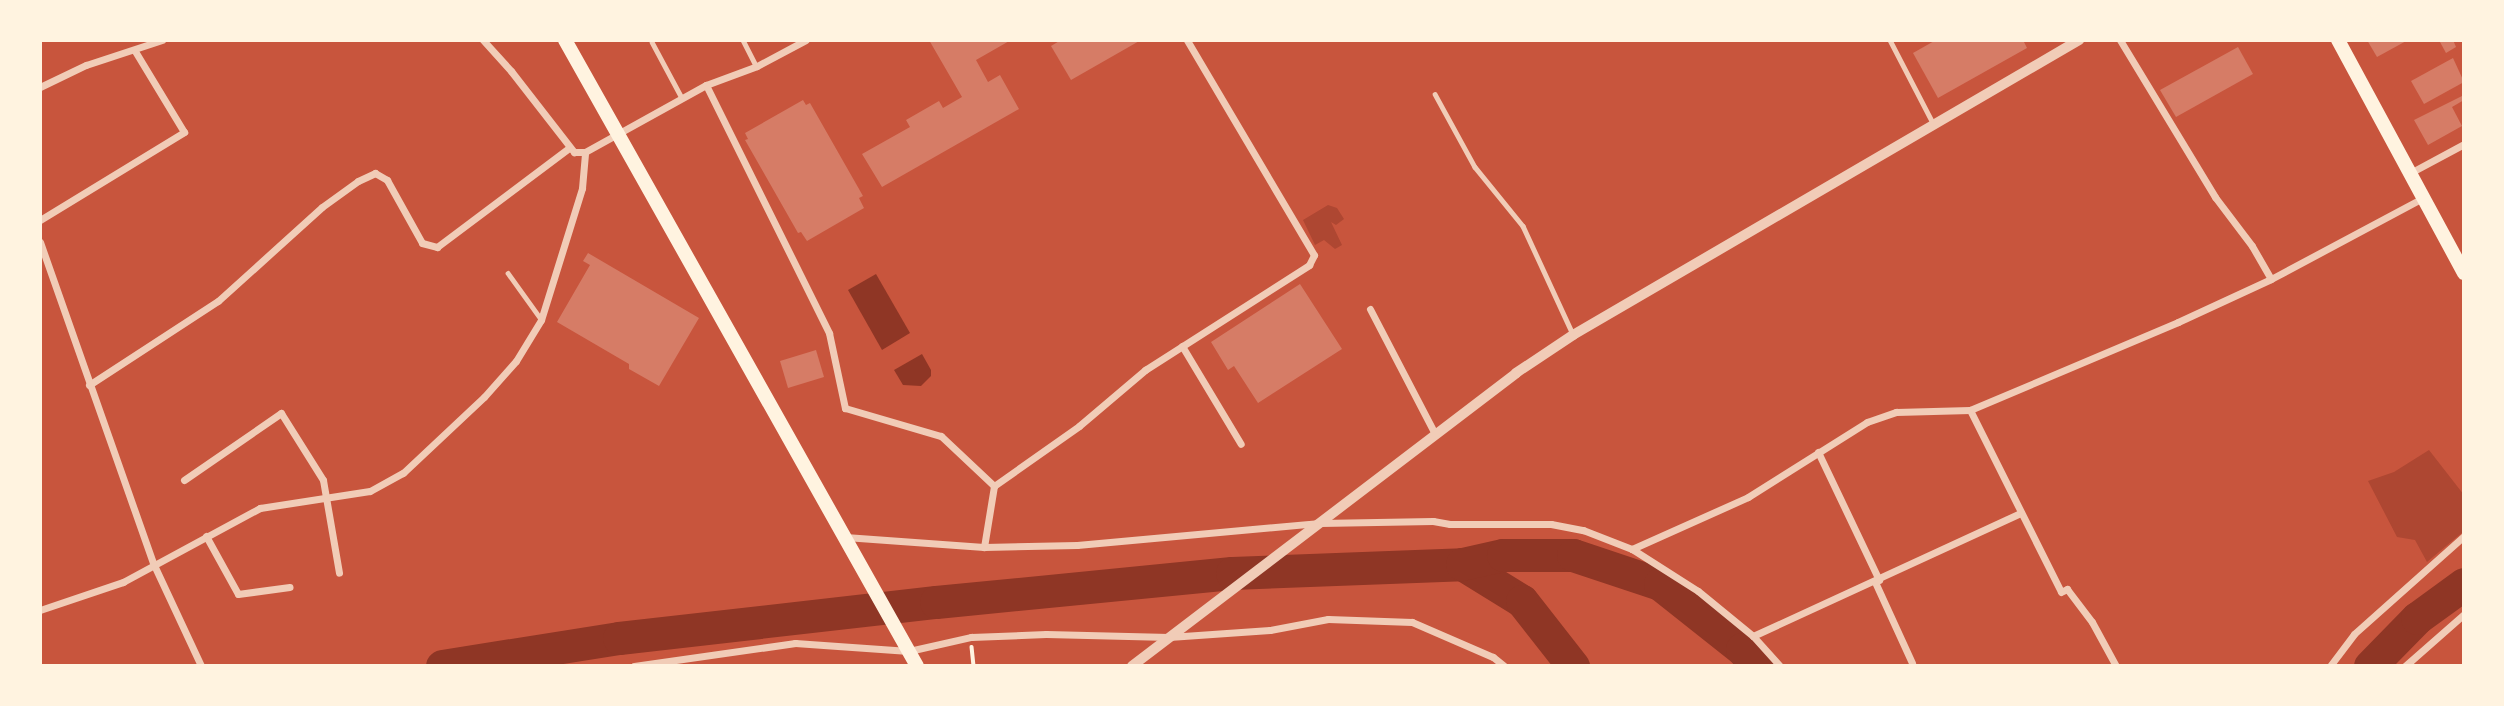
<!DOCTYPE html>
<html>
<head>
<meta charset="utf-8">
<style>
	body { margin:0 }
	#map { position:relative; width:2504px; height:706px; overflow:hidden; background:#c8553d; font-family:Manrope,sans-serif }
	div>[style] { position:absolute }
	.green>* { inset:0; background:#ae4732 }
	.water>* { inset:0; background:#8f3625 }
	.river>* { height:33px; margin:-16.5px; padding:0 16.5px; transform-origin:16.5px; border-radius:16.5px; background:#8f3625 }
	.building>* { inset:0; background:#d67c66 }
	.path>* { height:3.5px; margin:-1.75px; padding:0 1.75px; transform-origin:1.75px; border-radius:1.75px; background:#fff3e0 }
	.service>* { height:4.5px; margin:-2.25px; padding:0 2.25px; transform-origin:2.25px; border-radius:2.25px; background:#f1ccb7 }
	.minor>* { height:7px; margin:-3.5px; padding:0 3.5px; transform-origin:3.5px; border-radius:3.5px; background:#f1ccb7 }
	.tertiary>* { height:10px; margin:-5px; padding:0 5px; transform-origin:5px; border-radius:5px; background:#f1ccb7 }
	.trunk>* { height:14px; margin:-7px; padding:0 7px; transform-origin:7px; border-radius:7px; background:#fff3e0 }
	span { translate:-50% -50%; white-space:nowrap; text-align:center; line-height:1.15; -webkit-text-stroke:7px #fff3e0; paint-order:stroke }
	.frame { position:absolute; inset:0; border:42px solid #fff3e0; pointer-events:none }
</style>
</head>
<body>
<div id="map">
	<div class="green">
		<div style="clip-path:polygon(1328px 205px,1337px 208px,1344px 219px,1336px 225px,1331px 222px,1342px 245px,1335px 249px,1324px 240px,1315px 245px,1303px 220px)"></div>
		<div style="clip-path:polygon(2429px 450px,2464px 495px,2464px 531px,2427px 562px,2415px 540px,2397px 537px,2368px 481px,2394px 472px)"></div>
	</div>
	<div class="water">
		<div style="clip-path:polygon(876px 274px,910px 333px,882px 350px,848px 290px)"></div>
		<div style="clip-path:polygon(922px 354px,931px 370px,931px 376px,921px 386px,903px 385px,894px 370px)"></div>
	</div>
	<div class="river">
		<div style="left:1462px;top:564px;width:70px;rotate:31.7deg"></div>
		<div style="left:1522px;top:601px;width:83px;rotate:51.9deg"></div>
		<div style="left:442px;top:666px;width:179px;rotate:-9deg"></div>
		<div style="left:619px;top:638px;width:319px;rotate:-6.5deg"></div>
		<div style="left:936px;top:602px;width:297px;rotate:-5.6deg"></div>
		<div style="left:1232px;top:573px;width:230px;rotate:-2.2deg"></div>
		<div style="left:1462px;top:564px;width:42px;rotate:-12.4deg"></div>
		<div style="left:1503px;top:555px;width:70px"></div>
		<div style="left:1573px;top:555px;width:92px;rotate:18.4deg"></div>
		<div style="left:1660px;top:584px;width:105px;rotate:38.4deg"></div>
		<div style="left:1742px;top:649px;width:23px;rotate:49deg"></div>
		<div style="left:2370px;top:666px;width:67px;rotate:-45.6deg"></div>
		<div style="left:2417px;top:618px;width:58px;rotate:-35.9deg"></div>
	</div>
	<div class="building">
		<div style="clip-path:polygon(929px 40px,1011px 40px,976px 60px,988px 82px,1000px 75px,1019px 109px,882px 187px,862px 154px,910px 127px,906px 120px,939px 101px,943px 108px,962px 97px)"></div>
		<div style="clip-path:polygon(1061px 40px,1141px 40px,1071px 80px,1051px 46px)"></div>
		<div style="clip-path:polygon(1936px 40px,2023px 40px,2027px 48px,1938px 98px,1913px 53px)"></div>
		<div style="clip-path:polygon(2367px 40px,2408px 40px,2377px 57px)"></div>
		<div style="clip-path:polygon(2442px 40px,2453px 40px,2456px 47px,2446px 53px,2440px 42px)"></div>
		<div style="clip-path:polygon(2238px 47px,2253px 74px,2176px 117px,2160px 90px)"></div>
		<div style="clip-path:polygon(2453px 58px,2464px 82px,2424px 104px,2411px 81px)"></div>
		<div style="clip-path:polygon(2462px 96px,2464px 100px,2452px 107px,2462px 126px,2428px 145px,2414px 120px)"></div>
		<div style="clip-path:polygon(803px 100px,806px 105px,810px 103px,863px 196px,859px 198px,864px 208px,807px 241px,801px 232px,798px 233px,745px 140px,748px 139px,745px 133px)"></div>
		<div style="clip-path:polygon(588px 253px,699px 318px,659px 386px,629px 369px,629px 364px,557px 322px,590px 265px,583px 261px)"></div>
		<div style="clip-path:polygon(1300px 284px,1342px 349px,1258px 403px,1234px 366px,1228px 370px,1211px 342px)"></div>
		<div style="clip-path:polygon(816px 350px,824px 377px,788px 388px,780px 361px)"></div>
	</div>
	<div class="path">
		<div style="left:972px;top:647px;width:19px;rotate:84deg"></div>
	</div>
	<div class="service">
		<div style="left:743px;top:40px;width:28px;rotate:63deg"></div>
		<div style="left:1890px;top:40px;width:93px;rotate:62.6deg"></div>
		<div style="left:652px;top:42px;width:64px;rotate:61.8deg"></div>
		<div style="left:1435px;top:94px;width:83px;rotate:61.3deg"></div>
		<div style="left:1475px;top:167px;width:76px;rotate:50.9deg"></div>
		<div style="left:1523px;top:226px;width:119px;rotate:65.2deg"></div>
		<div style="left:508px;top:273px;width:57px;rotate:54.3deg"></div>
	</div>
	<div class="minor">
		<div style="left:483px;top:40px;width:42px;rotate:47.9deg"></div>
		<div style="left:511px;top:71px;width:103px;rotate:52.1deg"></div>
		<div style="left:574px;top:152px;width:11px"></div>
		<div style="left:2120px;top:40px;width:184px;rotate:58.8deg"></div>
		<div style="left:2215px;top:197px;width:61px;rotate:52.9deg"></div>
		<div style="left:2252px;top:246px;width:38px;rotate:60deg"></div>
		<div style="left:706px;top:85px;width:277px;rotate:63.6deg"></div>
		<div style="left:829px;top:333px;width:77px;rotate:78deg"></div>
		<div style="left:845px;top:408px;width:100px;rotate:16.3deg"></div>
		<div style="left:941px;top:436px;width:73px;rotate:43.3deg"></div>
		<div style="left:994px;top:486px;width:104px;rotate:-35.2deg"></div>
		<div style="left:1079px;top:426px;width:87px;rotate:-40.3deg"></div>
		<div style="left:1145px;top:370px;width:195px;rotate:-32.6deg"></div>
		<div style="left:1309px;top:265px;width:11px;rotate:-63deg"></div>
		<div style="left:1314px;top:255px;width:250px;rotate:-120.6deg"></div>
		<div style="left:40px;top:87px;width:51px;rotate:-25.6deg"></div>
		<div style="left:86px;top:65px;width:80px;rotate:-18.2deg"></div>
		<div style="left:2410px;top:173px;width:61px;rotate:-28.2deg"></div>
		<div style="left:40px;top:220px;width:169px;rotate:-31.4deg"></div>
		<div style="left:184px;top:132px;width:95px;rotate:-121.2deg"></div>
		<div style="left:40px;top:242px;width:343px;rotate:70.6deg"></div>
		<div style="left:154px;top:565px;width:111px;rotate:65deg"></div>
		<div style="left:1370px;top:309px;width:141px;rotate:62.5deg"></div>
		<div style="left:1182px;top:346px;width:114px;rotate:59deg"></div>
		<div style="left:89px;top:385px;width:154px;rotate:-33.1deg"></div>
		<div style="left:218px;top:301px;width:140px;rotate:-42.1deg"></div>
		<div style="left:322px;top:207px;width:44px;rotate:-35.8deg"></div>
		<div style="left:358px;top:181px;width:19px;rotate:-25deg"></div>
		<div style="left:375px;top:173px;width:14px;rotate:30deg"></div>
		<div style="left:387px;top:180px;width:72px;rotate:60.9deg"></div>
		<div style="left:422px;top:243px;width:16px;rotate:15deg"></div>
		<div style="left:437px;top:247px;width:166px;rotate:-36.9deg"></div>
		<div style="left:1970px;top:410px;width:203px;rotate:63.4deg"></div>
		<div style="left:2061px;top:592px;width:7px;rotate:-27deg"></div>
		<div style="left:2067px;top:589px;width:41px;rotate:52.9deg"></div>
		<div style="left:2092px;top:622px;width:50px;rotate:61.4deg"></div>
		<div style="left:1818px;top:452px;width:142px;rotate:64.5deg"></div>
		<div style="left:184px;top:480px;width:118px;rotate:-34.6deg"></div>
		<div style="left:281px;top:413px;width:79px;rotate:57.9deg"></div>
		<div style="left:323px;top:480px;width:94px;rotate:80.2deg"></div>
		<div style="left:994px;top:486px;width:62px;rotate:99.3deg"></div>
		<div style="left:984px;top:547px;width:93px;rotate:-1.2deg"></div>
		<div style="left:1077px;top:545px;width:244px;rotate:-5.2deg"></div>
		<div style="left:1320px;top:523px;width:113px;rotate:-1deg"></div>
		<div style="left:1433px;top:521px;width:17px;rotate:10deg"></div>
		<div style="left:1450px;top:524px;width:101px"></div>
		<div style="left:1551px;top:524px;width:33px;rotate:11deg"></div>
		<div style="left:1583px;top:530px;width:53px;rotate:21.2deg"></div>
		<div style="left:1632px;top:549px;width:127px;rotate:-24.1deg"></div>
		<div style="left:1748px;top:497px;width:141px;rotate:-32.2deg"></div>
		<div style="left:1867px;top:422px;width:31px;rotate:-19deg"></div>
		<div style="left:1896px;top:412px;width:74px;rotate:-1.5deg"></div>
		<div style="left:1970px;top:410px;width:226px;rotate:-22.9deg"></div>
		<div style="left:2178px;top:322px;width:102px;rotate:-24.8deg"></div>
		<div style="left:2271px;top:279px;width:172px;rotate:-28.1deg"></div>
		<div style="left:206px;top:536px;width:66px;rotate:61.1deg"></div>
		<div style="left:238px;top:594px;width:52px;rotate:-7.7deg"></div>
		<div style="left:845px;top:537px;width:139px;rotate:4.1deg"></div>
		<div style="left:1632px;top:549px;width:78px;rotate:32.5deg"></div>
		<div style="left:1698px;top:591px;width:71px;rotate:39.3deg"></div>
		<div style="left:1753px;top:636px;width:40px;rotate:48deg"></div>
		<div style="left:1875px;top:582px;width:89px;rotate:65.4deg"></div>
		<div style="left:40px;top:610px;width:88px;rotate:-18.6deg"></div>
		<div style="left:123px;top:582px;width:156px;rotate:-28.4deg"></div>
		<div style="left:260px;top:508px;width:111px;rotate:-8.8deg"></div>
		<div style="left:370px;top:491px;width:38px;rotate:-29deg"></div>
		<div style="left:403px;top:473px;width:111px;rotate:-43.2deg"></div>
		<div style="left:484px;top:397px;width:48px;rotate:-48.4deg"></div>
		<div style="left:516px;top:361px;width:48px;rotate:-58.6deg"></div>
		<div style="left:541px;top:320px;width:138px;rotate:-72.7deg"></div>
		<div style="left:582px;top:188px;width:36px;rotate:-85deg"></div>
		<div style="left:585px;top:152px;width:138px;rotate:-29deg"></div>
		<div style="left:706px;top:85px;width:54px;rotate:-20.4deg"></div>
		<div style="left:757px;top:66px;width:55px;rotate:-28deg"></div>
		<div style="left:1753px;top:636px;width:295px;rotate:-24.7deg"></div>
		<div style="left:634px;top:666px;width:163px;rotate:-8.1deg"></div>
		<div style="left:795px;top:643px;width:114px;rotate:4deg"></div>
		<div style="left:909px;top:651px;width:64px;rotate:-12.7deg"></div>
		<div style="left:971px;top:637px;width:75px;rotate:-2.3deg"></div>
		<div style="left:1046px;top:634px;width:123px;rotate:1.4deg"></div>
		<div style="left:1169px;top:637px;width:101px;rotate:-4deg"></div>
		<div style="left:1270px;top:630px;width:59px;rotate:-10.7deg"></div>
		<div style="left:1328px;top:619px;width:84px;rotate:2deg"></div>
		<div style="left:1412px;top:622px;width:88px;rotate:23.4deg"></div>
		<div style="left:1493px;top:657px;width:14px;rotate:39deg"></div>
		<div style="left:2330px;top:666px;width:40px;rotate:-53deg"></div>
		<div style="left:2354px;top:634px;width:147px;rotate:-41.7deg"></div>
		<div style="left:2405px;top:666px;width:79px;rotate:-41.4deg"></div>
	</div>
	<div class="tertiary">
		<div style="left:1132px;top:666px;width:483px;rotate:-37.3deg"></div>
		<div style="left:1516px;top:373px;width:69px;rotate:-33.7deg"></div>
		<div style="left:1573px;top:335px;width:586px;rotate:-30.24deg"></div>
	</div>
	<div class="trunk">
		<div style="left:565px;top:40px;width:718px;rotate:60.65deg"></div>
		<div style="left:2338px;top:40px;width:265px;rotate:61.6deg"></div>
	</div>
	<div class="frame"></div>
</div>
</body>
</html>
